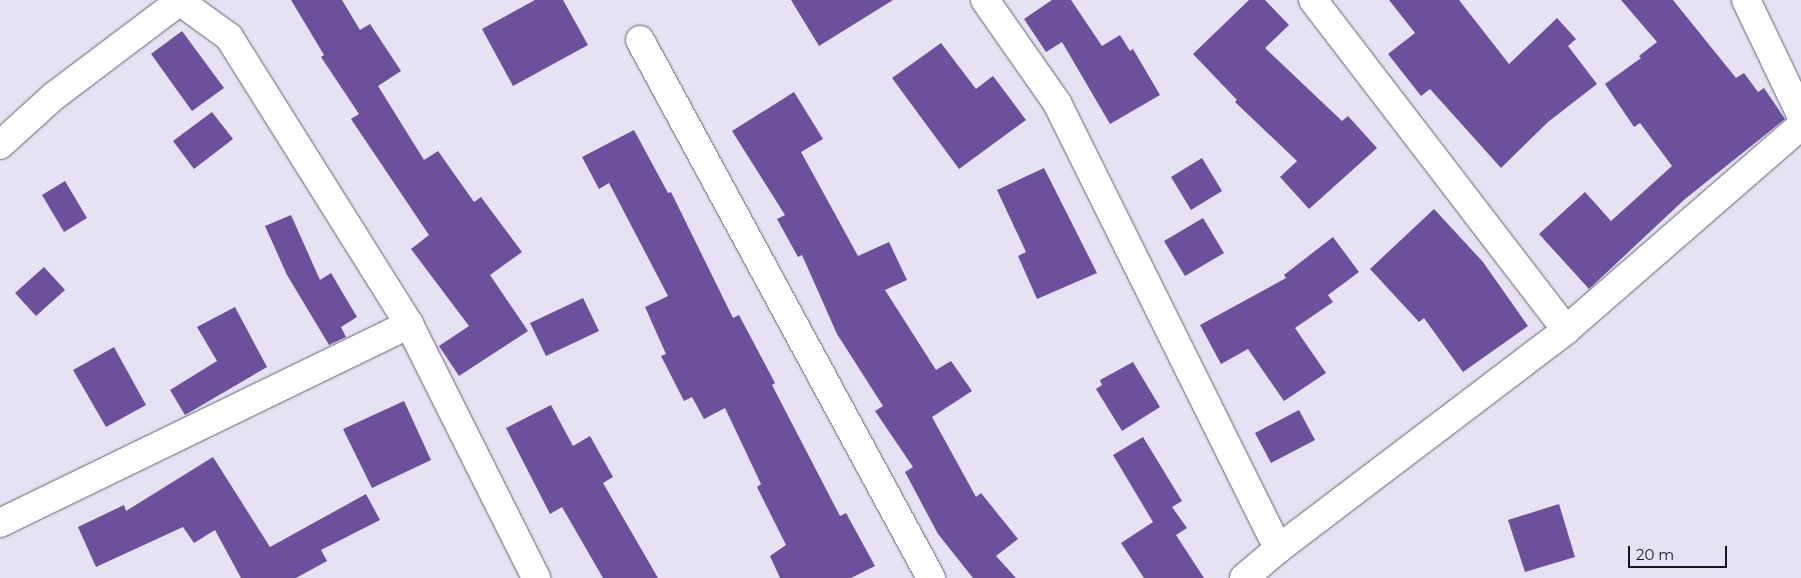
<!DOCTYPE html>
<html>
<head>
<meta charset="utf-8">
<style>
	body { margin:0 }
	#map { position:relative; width:1801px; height:578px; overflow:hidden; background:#e7e2f3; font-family:Montserrat,sans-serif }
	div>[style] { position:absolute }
	.building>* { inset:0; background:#6c509b }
	.roads { filter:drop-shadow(0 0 1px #656170) drop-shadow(0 0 1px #656170) }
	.minor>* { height:28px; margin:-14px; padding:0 14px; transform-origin:14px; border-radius:14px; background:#fff }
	span { translate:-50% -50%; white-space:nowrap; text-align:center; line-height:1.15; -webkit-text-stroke:5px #e7e2f3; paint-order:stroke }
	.scale { position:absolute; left:1628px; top:546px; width:99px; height:22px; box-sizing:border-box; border:2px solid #18161c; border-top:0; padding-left:6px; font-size:15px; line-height:18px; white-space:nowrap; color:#18161c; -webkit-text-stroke:4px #e7e2f3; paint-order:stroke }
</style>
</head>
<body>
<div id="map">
	<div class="building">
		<div style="clip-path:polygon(291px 0,342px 0,360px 30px,370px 24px,401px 71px,378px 86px,424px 160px,438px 151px,474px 202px,481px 197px,522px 252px,490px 275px,528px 331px,459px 376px,439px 346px,469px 326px,411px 249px,429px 235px,351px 119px,359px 114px,321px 57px,324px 55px)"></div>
		<div style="clip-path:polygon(535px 0,563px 0,588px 45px,513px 86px,482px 29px)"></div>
		<div style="clip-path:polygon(791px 0,893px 0,819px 46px)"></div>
		<div style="clip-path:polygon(1052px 0,1071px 0,1102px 46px,1120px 35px,1130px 51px,1133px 49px,1160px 95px,1110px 124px,1062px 42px,1046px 52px,1024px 19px)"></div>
		<div style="clip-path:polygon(1249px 0,1265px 0,1289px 25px,1265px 48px,1342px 121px,1348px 116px,1377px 148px,1309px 209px,1280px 177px,1297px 161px,1235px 102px,1237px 100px,1193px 54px)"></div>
		<div style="clip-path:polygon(1389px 0,1459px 0,1509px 64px,1557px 18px,1576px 39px,1568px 46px,1597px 84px,1548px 122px,1501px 168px,1430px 89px,1421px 96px,1388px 54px,1415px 33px)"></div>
		<div style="clip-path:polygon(1621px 0,1673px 0,1736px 78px,1744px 73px,1758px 92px,1764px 88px,1785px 119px,1685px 199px,1589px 289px,1539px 234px,1585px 192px,1611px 221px,1672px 166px,1640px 123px,1634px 127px,1605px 84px,1641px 58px,1639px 56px,1657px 42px)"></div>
		<div style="clip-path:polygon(182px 31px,224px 88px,192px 111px,151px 54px)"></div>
		<div style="clip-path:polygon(941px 43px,976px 89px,993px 76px,1026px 120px,959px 169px,892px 78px)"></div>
		<div style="clip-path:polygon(794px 92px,823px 139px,801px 152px,858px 256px,889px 242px,907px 280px,885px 290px,936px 370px,951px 361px,972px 391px,932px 417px,976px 497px,981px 493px,1018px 539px,996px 556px,1016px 578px,973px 578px,938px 534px,905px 472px,913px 467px,875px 411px,883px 406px,837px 334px,802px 255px,798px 257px,777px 219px,785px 215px,732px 131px)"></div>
		<div style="clip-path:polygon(212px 112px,233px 139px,194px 169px,173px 141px)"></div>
		<div style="clip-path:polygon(634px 130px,668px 193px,671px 192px,733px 318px,739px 315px,775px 383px,772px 385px,840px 516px,846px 513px,875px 566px,851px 578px,780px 578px,770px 556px,786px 545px,757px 487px,761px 484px,725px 408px,704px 419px,692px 397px,684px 401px,661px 356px,666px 354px,645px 307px,668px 296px,609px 183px,599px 189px,582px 157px)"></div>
		<div style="clip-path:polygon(1202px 158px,1222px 191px,1191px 210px,1171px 177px)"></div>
		<div style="clip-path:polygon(1044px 168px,1097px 273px,1037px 299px,1018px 256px,1026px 252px,997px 190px)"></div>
		<div style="clip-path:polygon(65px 181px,87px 218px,64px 232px,42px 195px)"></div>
		<div style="clip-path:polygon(1434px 209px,1483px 262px,1528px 326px,1463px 372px,1424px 318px,1419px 322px,1370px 269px)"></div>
		<div style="clip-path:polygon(291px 215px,320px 280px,331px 273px,357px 317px,341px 327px,346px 337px,329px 345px,287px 275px,265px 226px)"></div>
		<div style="clip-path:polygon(1203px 218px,1224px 253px,1185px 276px,1164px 241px)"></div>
		<div style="clip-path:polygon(1333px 237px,1359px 272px,1328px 295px,1333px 302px,1295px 328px,1326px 373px,1284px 401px,1248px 349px,1221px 364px,1200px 325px,1286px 278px,1284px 275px)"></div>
		<div style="clip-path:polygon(44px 267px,65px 290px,36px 316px,15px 293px)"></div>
		<div style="clip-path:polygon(583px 298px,599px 331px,546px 356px,530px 323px)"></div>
		<div style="clip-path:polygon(235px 307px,267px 367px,185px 415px,170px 390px,217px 361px,197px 327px)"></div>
		<div style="clip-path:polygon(114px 347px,146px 405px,106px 427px,73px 370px)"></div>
		<div style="clip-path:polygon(1133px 362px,1160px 407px,1122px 431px,1096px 389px,1102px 385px,1100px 380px)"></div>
		<div style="clip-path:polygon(404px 401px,431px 460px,372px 488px,343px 429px)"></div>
		<div style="clip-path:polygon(551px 405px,573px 446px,590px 436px,613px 477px,603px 483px,658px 578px,603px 578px,562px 507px,550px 514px,506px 428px)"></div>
		<div style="clip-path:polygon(1299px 410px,1315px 440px,1271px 463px,1255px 433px)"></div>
		<div style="clip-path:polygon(1143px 437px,1182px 501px,1172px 507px,1187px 528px,1176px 535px,1204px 578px,1144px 578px,1121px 543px,1153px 522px,1113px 455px)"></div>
		<div style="clip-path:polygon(213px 457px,270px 547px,366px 494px,380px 520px,321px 550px,327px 561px,296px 578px,241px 578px,215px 530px,194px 543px,183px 527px,96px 567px,78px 527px,124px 505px,126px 511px)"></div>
		<div style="clip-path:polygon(1559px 504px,1575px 557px,1525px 572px,1508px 520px)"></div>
	</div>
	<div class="roads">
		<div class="minor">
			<div style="left:178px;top:0;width:63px;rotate:36deg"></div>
			<div style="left:229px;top:37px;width:339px;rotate:57.9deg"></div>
			<div style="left:409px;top:324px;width:284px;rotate:63.4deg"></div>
			<div style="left:985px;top:0;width:126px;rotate:55deg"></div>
			<div style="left:1057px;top:103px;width:498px;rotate:63.6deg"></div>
			<div style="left:1313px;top:0;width:416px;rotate:52.5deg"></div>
			<div style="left:1746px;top:0;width:127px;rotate:64.4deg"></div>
			<div style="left:640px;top:40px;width:612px;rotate:61.59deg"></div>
			<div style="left:0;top:145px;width:73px;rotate:-42.2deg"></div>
			<div style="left:54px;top:96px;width:158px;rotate:-37deg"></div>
			<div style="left:0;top:523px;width:455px;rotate:-25.9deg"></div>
			<div style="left:1244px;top:578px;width:45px;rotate:-40.5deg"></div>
			<div style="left:1278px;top:549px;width:362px;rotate:-37.2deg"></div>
			<div style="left:1566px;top:330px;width:311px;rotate:-41deg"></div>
		</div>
	</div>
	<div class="scale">20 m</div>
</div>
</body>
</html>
